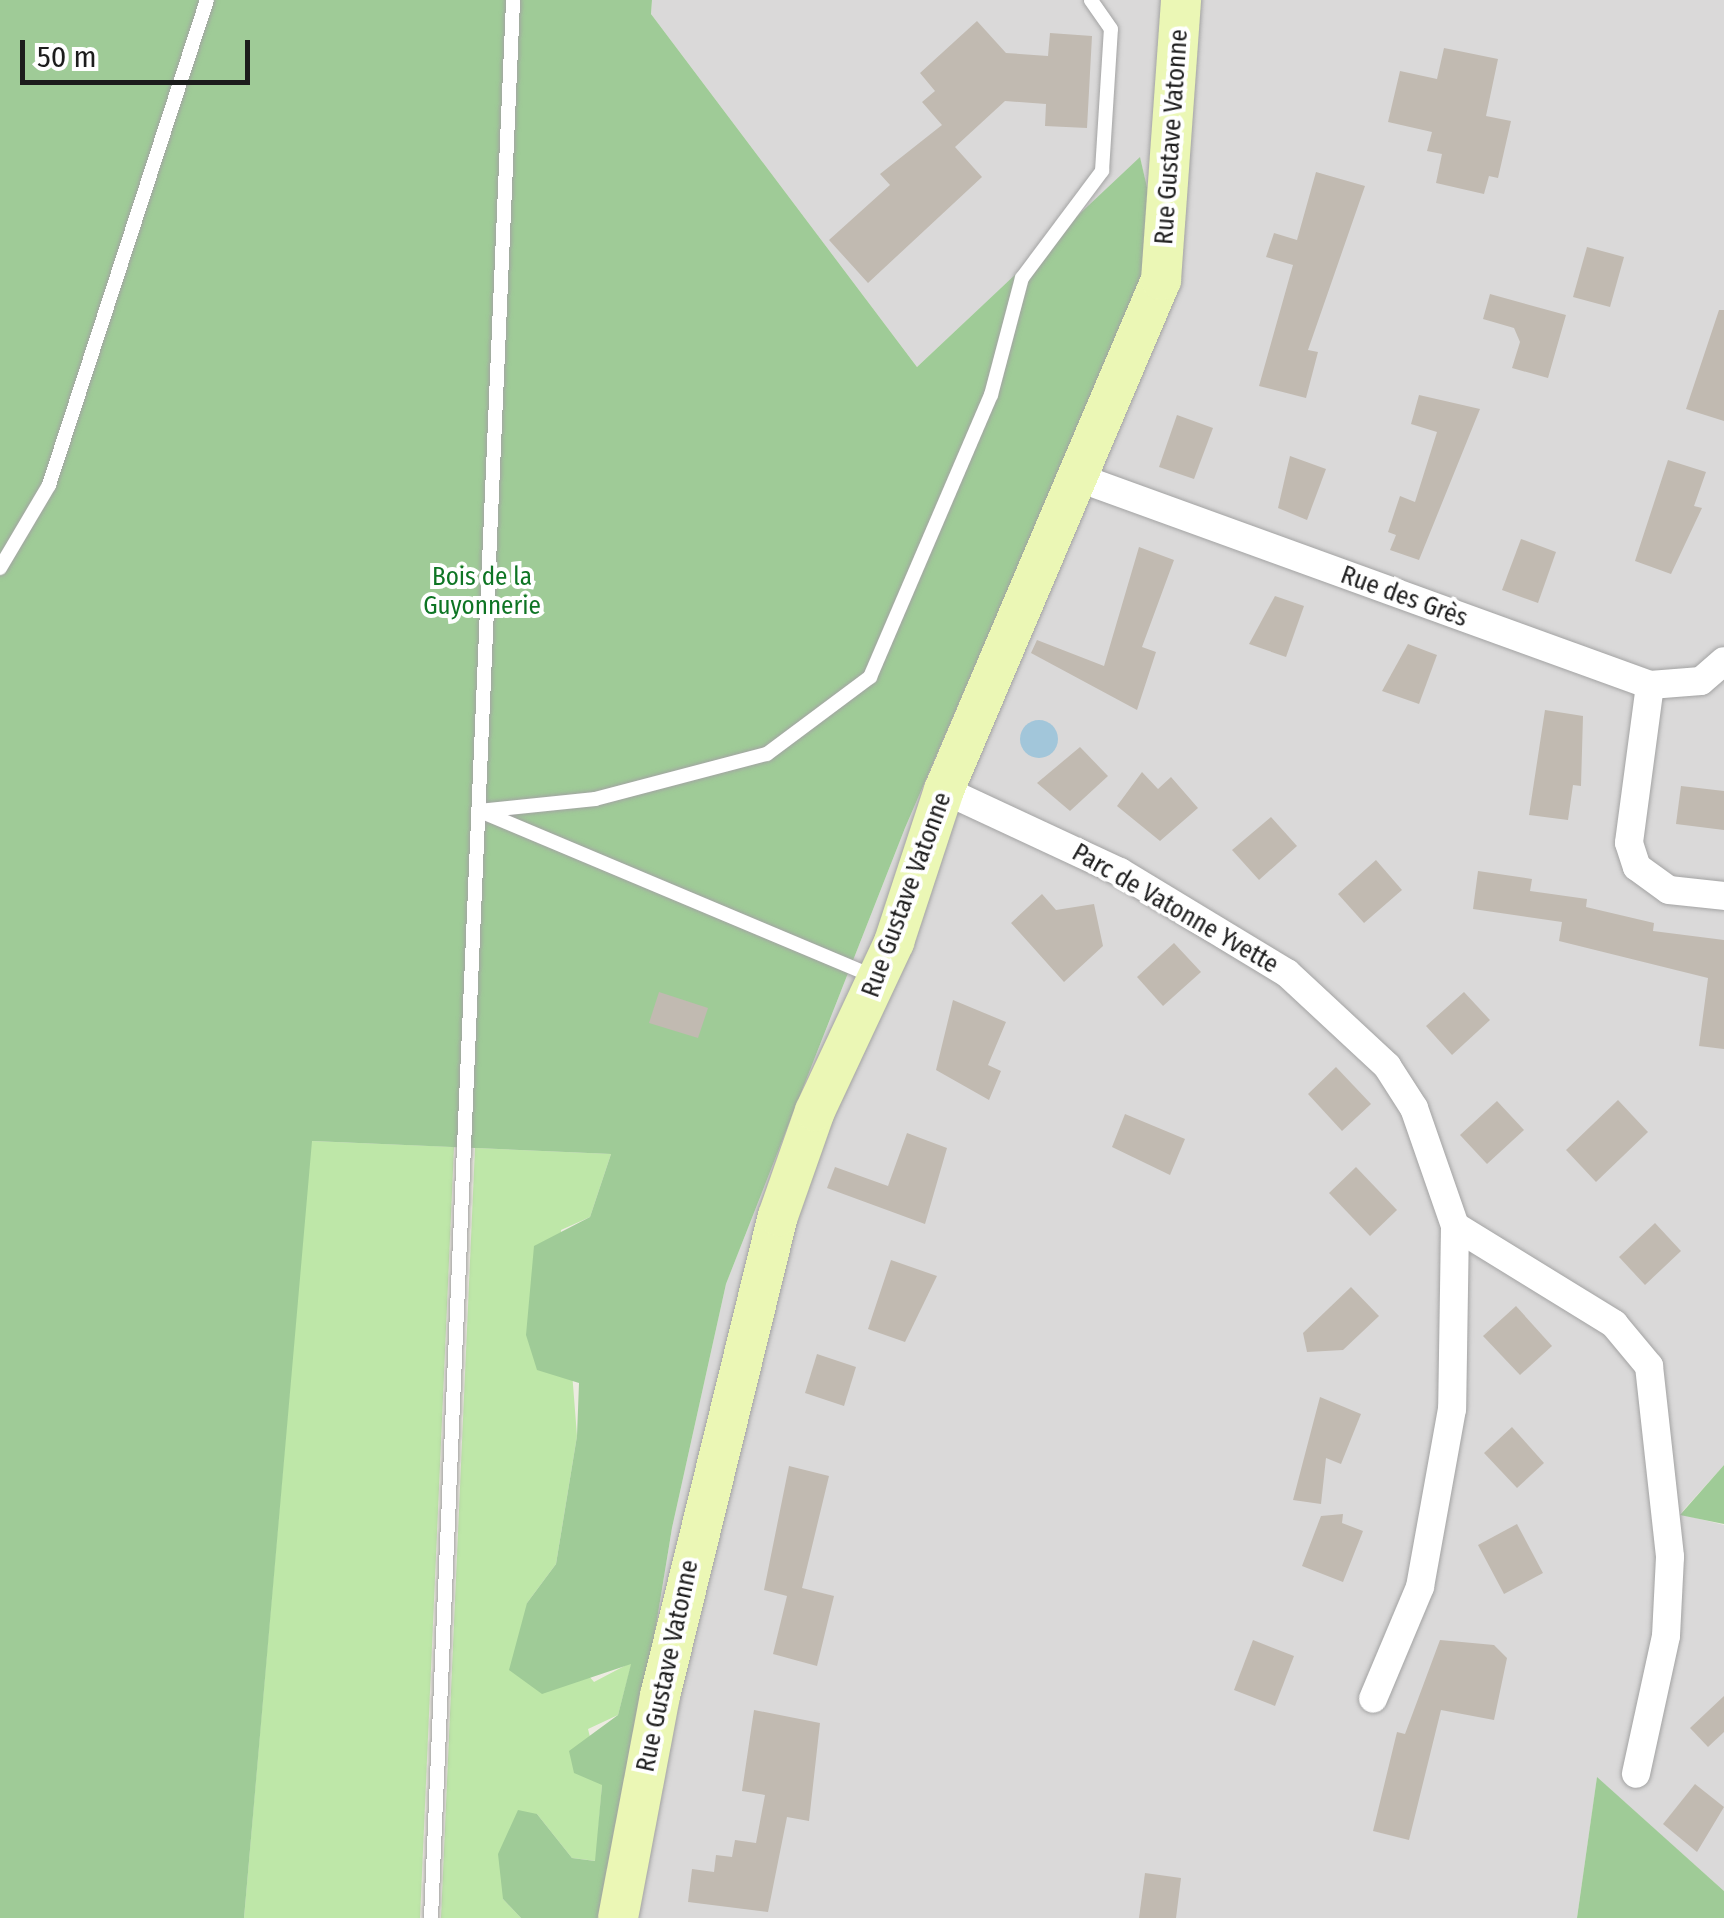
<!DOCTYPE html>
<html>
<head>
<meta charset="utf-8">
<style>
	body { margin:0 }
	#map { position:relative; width:1724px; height:1918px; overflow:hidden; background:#edebe1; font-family:"Fira Sans Condensed",sans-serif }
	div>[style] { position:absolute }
	.residential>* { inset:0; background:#dad9d9 }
	.grass>* { inset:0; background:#bee7a8 }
	.forest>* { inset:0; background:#9fcb97 }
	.water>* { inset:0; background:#a2c6da }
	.round { border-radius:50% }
	.building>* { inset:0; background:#c1bab1 }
	.roads { filter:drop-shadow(0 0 2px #a3a3a3) drop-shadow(0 0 2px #a3a3a3) }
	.lane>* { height:14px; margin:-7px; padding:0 7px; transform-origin:7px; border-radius:7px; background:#fff }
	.street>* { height:28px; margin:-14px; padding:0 14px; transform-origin:14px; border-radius:14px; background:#fff }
	.secondary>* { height:40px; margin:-20px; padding:0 20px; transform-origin:20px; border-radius:20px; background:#ebf7b5 }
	span { translate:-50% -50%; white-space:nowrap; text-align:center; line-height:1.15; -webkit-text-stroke:8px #fff; paint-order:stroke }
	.street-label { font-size:25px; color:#1c1c1c }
	.park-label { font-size:25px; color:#0e7524 }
	.scale { position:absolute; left:20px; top:40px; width:230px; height:45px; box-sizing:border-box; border:5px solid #1c1c1c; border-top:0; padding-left:12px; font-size:30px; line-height:35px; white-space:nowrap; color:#1c1c1c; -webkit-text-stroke:8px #fff; paint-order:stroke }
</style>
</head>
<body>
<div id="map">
	<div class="residential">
		<div style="clip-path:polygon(652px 0,1724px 0,1724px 1465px,1680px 1514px,1724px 1525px,1724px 1891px,1597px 1778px,1577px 1918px,608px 1918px,672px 1528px,726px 1284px,905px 828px,1159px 239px,1140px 158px,917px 367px,651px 14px)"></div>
	</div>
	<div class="grass">
		<div style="clip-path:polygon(311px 1141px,454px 1147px,420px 1918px,244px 1918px)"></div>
		<div style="clip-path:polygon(475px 1148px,611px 1154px,590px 1217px,561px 1230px,577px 1436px,556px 1564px,527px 1603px,594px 1682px,632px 1662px,618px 1715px,588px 1729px,602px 1785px,596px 1861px,572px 1858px,537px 1814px,503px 1899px,521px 1918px,441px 1918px)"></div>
	</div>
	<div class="forest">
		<div style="clip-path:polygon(0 0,652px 0,651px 14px,917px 367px,1140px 157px,1159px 239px,905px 828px,726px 1284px,672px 1528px,608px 1918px,521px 1918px,503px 1899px,498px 1854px,518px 1810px,537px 1814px,572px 1858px,595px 1861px,602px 1785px,574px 1773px,569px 1751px,618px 1715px,631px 1664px,542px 1694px,509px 1670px,527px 1603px,556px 1564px,577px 1436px,579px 1383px,537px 1370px,526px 1335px,534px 1246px,590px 1217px,611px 1154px,312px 1141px,244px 1918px,0 1918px)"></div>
		<div style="clip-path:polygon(1724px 1465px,1724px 1524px,1680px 1515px)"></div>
		<div style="clip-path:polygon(1597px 1777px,1724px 1891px,1724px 1918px,1577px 1918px)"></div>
	</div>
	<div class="water">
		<div class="round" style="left:1020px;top:720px;width:38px;height:38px"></div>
	</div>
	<div class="building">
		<div style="clip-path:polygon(977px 21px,1006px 53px,1048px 56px,1050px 33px,1092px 36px,1087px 128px,1045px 126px,1046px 104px,1005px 101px,955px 147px,982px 177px,868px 283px,829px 240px,890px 185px,880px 174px,942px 125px,922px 102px,935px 91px,920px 73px)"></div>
		<div style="clip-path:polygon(1444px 48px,1498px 59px,1486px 116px,1511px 121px,1498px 178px,1489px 176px,1484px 194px,1436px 183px,1442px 154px,1427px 151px,1432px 132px,1388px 122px,1400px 71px,1437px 79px)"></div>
		<div style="clip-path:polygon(1316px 172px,1365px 186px,1308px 350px,1318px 352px,1306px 398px,1259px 386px,1293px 265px,1266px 257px,1274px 233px,1297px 240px)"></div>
		<div style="clip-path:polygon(1587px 247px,1624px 257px,1610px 307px,1573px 297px)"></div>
		<div style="clip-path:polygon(1490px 294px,1566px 315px,1548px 378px,1512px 368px,1520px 342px,1514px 328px,1483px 319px)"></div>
		<div style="clip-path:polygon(1719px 310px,1724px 310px,1724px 421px,1686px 409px)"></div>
		<div style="clip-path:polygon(1419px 395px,1480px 409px,1419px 560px,1390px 550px,1396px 535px,1388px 532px,1400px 496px,1415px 502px,1437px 432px,1411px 424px)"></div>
		<div style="clip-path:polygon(1177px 415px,1213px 428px,1194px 479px,1159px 467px)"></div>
		<div style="clip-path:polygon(1290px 456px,1326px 469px,1307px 520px,1278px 508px)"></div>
		<div style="clip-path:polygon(1668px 460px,1706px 472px,1694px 506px,1702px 508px,1671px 574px,1635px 561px)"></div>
		<div style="clip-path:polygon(1521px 539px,1556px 552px,1538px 603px,1502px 590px)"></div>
		<div style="clip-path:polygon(1139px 547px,1174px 560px,1142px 647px,1156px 652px,1137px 710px,1031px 653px,1037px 640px,1104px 666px)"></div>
		<div style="clip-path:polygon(1275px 596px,1304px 606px,1286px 657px,1249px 644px)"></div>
		<div style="clip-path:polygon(1408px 644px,1437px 655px,1419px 704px,1382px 691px)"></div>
		<div style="clip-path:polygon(1545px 710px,1583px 716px,1581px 786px,1573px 785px,1568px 820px,1529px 815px)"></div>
		<div style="clip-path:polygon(1080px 747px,1108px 776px,1070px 811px,1037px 783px)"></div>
		<div style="clip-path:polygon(1142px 772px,1158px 789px,1171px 777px,1198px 808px,1160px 841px,1117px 806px)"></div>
		<div style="clip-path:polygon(1681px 786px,1724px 791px,1724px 830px,1676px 824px)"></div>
		<div style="clip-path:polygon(1271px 817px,1297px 846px,1259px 880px,1232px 850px)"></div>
		<div style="clip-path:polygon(1376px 860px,1402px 890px,1364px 923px,1338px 894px)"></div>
		<div style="clip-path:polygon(1478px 871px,1532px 879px,1530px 891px,1587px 899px,1586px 907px,1654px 923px,1653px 931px,1724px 940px,1724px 1049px,1699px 1046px,1708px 978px,1559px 941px,1562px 922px,1473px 909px)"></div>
		<div style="clip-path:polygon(1042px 894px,1056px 910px,1094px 904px,1103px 946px,1064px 982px,1011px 923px)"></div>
		<div style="clip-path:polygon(1174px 943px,1201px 972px,1163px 1006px,1137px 977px)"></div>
		<div style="clip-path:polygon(659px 992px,708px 1008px,698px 1038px,649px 1023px)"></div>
		<div style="clip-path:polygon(1464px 992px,1490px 1020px,1452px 1055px,1426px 1026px)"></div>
		<div style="clip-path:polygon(953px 1000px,1006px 1022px,988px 1065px,1001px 1071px,989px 1100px,936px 1070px)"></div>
		<div style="clip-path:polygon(1336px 1067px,1371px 1104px,1342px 1131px,1308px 1094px)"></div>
		<div style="clip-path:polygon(1618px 1100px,1648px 1132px,1596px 1182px,1566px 1150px)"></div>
		<div style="clip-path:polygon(1497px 1101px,1524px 1130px,1487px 1164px,1460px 1135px)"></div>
		<div style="clip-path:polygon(1125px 1114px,1185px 1139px,1170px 1175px,1112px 1147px)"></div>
		<div style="clip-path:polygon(907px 1133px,947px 1148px,925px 1224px,827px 1188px,835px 1167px,888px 1186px)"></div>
		<div style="clip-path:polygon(1356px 1167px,1397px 1210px,1370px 1236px,1329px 1193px)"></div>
		<div style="clip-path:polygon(1655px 1223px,1681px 1251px,1645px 1285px,1619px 1257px)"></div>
		<div style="clip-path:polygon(891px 1260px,937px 1276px,905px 1342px,868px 1329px)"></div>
		<div style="clip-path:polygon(1351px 1287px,1379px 1316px,1343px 1350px,1307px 1352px,1303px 1333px)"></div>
		<div style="clip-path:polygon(1516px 1306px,1552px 1346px,1520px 1375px,1483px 1336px)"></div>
		<div style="clip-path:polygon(817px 1354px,856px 1367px,844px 1406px,805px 1393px)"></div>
		<div style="clip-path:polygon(1320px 1397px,1361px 1414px,1341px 1464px,1326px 1458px,1321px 1504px,1293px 1500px)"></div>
		<div style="clip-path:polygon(1512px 1427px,1544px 1463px,1517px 1488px,1484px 1453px)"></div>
		<div style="clip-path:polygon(789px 1466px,829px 1476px,802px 1588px,834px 1596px,817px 1666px,773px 1654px,787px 1596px,764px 1590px)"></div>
		<div style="clip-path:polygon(1343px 1514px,1342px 1523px,1363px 1531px,1343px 1582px,1302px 1566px,1321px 1516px)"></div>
		<div style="clip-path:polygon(1517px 1524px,1543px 1573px,1504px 1594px,1478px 1545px)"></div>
		<div style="clip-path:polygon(1253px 1640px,1294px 1656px,1275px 1706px,1234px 1690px)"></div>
		<div style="clip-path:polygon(1440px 1640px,1494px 1645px,1507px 1658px,1494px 1720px,1441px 1710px,1409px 1840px,1373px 1831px,1397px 1732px,1405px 1734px)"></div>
		<div style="clip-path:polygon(1724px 1696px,1724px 1732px,1708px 1747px,1690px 1728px)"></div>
		<div style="clip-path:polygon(754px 1710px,820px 1723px,809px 1821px,787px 1817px,768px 1912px,688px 1902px,692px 1869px,714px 1872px,716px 1855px,732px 1857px,735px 1840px,756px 1843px,765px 1795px,742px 1791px)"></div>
		<div style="clip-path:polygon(1695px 1784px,1724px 1807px,1697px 1852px,1663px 1824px)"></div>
		<div style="clip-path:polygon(1145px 1873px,1181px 1878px,1176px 1918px,1139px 1918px)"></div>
	</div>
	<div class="roads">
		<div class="lane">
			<div style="left:0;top:568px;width:96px;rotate:-59.4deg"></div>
			<div style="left:49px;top:485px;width:510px;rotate:-71.96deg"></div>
			<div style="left:479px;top:811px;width:117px;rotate:-5.9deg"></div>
			<div style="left:595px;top:799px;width:178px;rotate:-14.7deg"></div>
			<div style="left:767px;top:754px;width:129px;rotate:-36.8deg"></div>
			<div style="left:870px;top:677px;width:307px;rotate:-66.8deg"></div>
			<div style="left:991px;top:395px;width:121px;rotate:-75.2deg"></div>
			<div style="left:1022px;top:278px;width:134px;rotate:-53.2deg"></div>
			<div style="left:1102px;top:171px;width:142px;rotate:-86.4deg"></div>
			<div style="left:1111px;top:29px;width:35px;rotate:-125deg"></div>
			<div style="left:480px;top:811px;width:428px;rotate:22.8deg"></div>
			<div style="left:431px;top:1918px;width:1920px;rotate:-87.55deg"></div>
		</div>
		<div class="street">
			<div style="left:1082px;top:479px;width:604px;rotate:19.93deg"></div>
			<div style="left:1650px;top:685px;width:51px;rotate:-4.5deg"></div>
			<div style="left:1701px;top:681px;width:30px;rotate:-41deg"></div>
			<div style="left:1650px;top:685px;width:159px;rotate:97.6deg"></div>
			<div style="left:1629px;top:843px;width:25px;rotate:72deg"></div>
			<div style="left:1637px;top:867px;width:39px;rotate:36deg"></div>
			<div style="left:1669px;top:890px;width:55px;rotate:6.2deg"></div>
			<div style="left:944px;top:790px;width:194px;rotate:25deg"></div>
			<div style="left:1120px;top:872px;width:195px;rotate:31.2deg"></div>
			<div style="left:1287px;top:973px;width:137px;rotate:42.9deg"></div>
			<div style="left:1387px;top:1066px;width:50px;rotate:57.3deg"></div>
			<div style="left:1414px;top:1108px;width:125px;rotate:70.8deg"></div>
			<div style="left:1455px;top:1226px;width:183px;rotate:90.9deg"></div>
			<div style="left:1452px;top:1409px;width:181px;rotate:100.2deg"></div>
			<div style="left:1420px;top:1587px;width:121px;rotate:112.8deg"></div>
			<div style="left:1455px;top:1226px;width:187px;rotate:31.6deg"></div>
			<div style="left:1614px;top:1324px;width:55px;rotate:50.2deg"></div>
			<div style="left:1649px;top:1366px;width:192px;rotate:83.7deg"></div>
			<div style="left:1670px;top:1557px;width:79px;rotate:92.9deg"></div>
			<div style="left:1666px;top:1636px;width:141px;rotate:102.3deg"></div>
		</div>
		<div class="secondary">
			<div style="left:618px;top:1918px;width:226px;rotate:-79.3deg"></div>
			<div style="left:660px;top:1696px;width:494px;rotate:-76.2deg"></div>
			<div style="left:778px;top:1216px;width:111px;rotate:-70.6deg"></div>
			<div style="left:815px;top:1111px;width:187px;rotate:-64.9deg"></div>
			<div style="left:894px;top:942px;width:160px;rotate:-71.8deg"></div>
			<div style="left:944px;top:790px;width:554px;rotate:-66.95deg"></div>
			<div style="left:1161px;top:280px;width:281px;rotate:-85.9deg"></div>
		</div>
	</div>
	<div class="street-label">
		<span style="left:1172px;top:137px;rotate:-86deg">Rue Gustave Vatonne</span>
		<span style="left:1404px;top:597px;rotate:20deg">Rue des Grès</span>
		<span style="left:907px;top:895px;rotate:-70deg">Rue Gustave Vatonne</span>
		<span style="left:1175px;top:909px;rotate:30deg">Parc de Vatonne Yvette</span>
		<span style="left:668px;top:1666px;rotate:-78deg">Rue Gustave Vatonne</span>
	</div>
	<div class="park-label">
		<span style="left:482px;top:592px">Bois de la<br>Guyonnerie</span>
	</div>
	<div class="scale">50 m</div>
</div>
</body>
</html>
